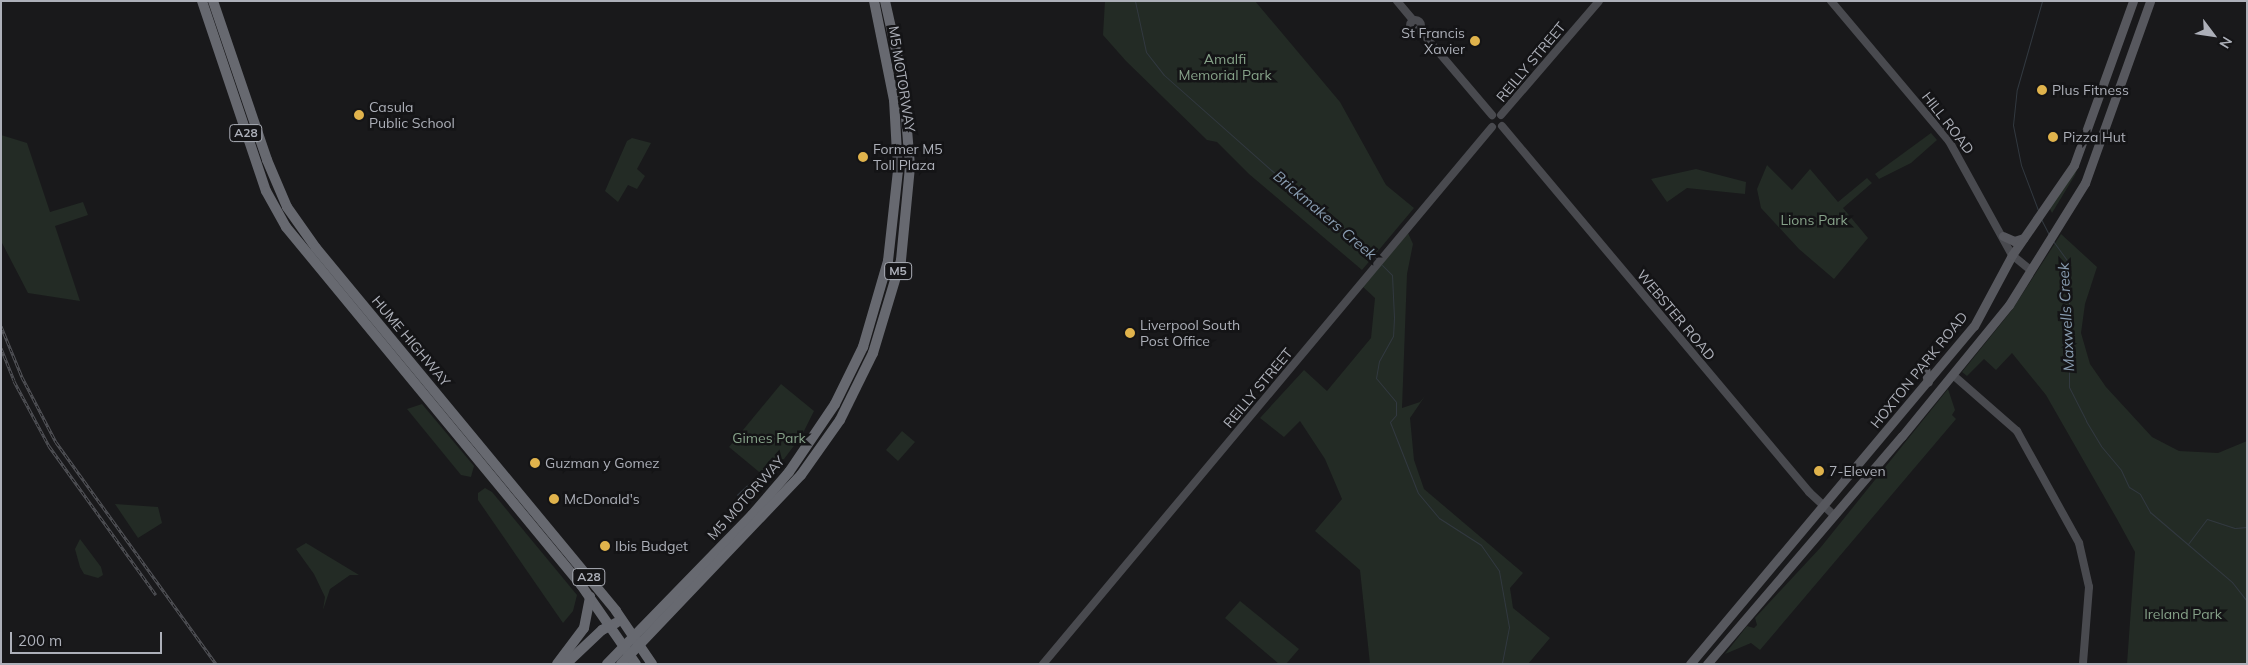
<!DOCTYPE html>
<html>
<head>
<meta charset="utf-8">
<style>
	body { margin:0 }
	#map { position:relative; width:2248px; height:665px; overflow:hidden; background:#19191b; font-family:Mulish,sans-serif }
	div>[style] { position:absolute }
	.green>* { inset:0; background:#232b25 }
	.water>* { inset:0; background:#323940 }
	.stream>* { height:1px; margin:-0.5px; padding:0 0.5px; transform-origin:0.5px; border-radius:0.5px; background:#323940 }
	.secondary>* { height:8px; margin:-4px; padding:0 4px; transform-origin:4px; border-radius:4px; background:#494a4f }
	.secondary>.ring { margin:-4px; padding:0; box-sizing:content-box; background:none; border:8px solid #494a4f; border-radius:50% }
	.primary>* { height:9px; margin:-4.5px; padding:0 4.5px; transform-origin:4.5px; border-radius:4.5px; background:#57585e }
	.highway>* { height:10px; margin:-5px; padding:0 5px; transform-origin:5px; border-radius:5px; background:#676970 }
	.rail>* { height:3px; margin-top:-1.5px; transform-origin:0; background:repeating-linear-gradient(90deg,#141416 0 4px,#525358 0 8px); box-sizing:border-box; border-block:1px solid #525358 }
	.dots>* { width:14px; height:14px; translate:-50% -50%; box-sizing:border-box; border:2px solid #141416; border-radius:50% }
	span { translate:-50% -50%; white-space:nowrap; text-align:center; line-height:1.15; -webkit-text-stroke:5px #141416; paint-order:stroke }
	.shield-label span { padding:1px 4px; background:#141416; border:1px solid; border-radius:4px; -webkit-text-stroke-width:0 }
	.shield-label { font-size:12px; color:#adb0b9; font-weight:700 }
	.poi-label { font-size:14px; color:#adb0b9 }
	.right { translate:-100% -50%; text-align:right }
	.left { translate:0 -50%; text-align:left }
	.park-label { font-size:14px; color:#86a289 }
	.street-label { font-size:14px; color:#adb0b9 }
	.water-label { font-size:15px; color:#889cb0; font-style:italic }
	.frame { position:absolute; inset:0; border:2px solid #adb0b9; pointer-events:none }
	.north { position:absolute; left:2188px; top:10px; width:50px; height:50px; -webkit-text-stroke:4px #141416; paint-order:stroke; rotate:121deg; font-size:14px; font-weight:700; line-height:20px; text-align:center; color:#adb0b9 }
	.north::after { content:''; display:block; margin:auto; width:18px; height:22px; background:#adb0b9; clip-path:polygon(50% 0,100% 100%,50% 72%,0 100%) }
	.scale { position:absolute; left:10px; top:632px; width:152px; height:22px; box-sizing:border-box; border:2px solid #adb0b9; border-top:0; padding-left:6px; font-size:15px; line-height:18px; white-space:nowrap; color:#adb0b9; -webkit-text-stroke:4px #141416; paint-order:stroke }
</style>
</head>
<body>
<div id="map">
	<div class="green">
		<div style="clip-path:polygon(1105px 1px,1255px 1px,1340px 102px,1386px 185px,1414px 208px,1362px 270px,1249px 174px,1217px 142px,1207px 140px,1126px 61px,1103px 35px)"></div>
		<div style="clip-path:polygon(1931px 133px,1937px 140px,1911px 163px,1879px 179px,1875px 174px)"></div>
		<div style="clip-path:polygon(1px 135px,27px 143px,50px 212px,83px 202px,88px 215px,55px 226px,80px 301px,28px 293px,1px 241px)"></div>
		<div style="clip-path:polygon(632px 138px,651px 143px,637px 169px,645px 176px,637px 189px,628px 185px,618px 202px,605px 191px,627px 141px)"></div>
		<div style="clip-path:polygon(2089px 138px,2075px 175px,2052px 213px,2049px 207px)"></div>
		<div style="clip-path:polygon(1767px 165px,1792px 190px,1810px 169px,1838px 202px,1867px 178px,1872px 183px,1843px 208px,1868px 238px,1834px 279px,1799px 249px,1761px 208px,1757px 189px)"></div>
		<div style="clip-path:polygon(1696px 169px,1746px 182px,1745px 194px,1687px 188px,1667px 202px,1651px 179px)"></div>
		<div style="clip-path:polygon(1408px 233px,1413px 244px,1407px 274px,1402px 408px,1420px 402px,1425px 396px,1410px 418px,1414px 460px,1424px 489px,1523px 573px,1510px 588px,1513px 608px,1550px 638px,1528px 664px,1370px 664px,1360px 570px,1315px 531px,1342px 499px,1325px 459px,1300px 421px,1284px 437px,1260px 418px,1304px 370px,1327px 391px,1371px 338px,1375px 298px,1362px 286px)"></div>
		<div style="clip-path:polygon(2061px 234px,2097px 267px,2085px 304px,2081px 333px,2090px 364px,2106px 387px,2152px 437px,2179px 451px,2218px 453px,2247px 441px,2247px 664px,2127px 664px,2135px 552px,2117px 519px,2046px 395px,2012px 353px,1996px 370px,1984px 359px,1967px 376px,1962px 372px,2012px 310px)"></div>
		<div style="clip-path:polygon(781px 384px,814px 411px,802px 435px,772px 475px,764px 476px,729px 447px)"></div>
		<div style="clip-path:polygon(1948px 389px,1955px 410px,1952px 415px,1956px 419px,1760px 650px,1751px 643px,1725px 654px,1747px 626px,1754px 628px,1757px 625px,1755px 618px,1821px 547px)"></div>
		<div style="clip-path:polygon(422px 404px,474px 466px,471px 477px,461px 475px,407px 409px)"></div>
		<div style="clip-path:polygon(902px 431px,915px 442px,898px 461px,886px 450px)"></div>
		<div style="clip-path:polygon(485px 488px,492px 492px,577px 595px,573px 611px,563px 623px,478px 500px,478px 493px)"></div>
		<div style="clip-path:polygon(115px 504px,158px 507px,162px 523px,138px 538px)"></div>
		<div style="clip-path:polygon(80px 539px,101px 567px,103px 575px,98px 578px,84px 574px,80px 567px,75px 549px)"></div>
		<div style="clip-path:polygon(306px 543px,359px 575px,350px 575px,330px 589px,323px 610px,325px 597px,314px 574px,296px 549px)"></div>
		<div style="clip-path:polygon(1240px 601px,1299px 649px,1286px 664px,1279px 664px,1225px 618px)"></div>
	</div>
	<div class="water">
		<div style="clip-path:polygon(755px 478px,760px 478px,763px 484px,747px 499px,739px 498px,737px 495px)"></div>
	</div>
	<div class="stream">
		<div style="left:1135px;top:1px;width:52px;rotate:77.8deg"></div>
		<div style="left:1146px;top:52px;width:29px;rotate:52deg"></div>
		<div style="left:1164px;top:75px;width:143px;rotate:41.6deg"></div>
		<div style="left:1271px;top:170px;width:115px;rotate:38.7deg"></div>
		<div style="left:1361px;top:242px;width:25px;rotate:47deg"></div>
		<div style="left:2038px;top:210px;width:48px;rotate:-110.7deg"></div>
		<div style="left:2021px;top:165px;width:41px;rotate:-101.3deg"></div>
		<div style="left:2013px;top:125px;width:36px;rotate:-84deg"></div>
		<div style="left:2017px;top:89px;width:91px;rotate:-74.1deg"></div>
		<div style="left:2041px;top:219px;width:18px;rotate:63deg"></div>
		<div style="left:2053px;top:241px;width:24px;rotate:54deg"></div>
		<div style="left:2067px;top:260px;width:22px;rotate:85deg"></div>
		<div style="left:2069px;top:282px;width:105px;rotate:90deg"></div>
		<div style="left:2069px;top:387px;width:38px;rotate:63deg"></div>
		<div style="left:2086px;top:421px;width:29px;rotate:59deg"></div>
		<div style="left:2101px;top:446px;width:31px;rotate:50deg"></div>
		<div style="left:2121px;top:470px;width:19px;rotate:65deg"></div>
		<div style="left:2129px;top:487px;width:13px;rotate:32deg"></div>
		<div style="left:2140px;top:494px;width:21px;rotate:61deg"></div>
		<div style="left:2150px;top:512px;width:108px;rotate:40.5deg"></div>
		<div style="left:2232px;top:582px;width:24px;rotate:52deg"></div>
		<div style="left:1382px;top:265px;width:14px;rotate:45deg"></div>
		<div style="left:1392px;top:275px;width:43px;rotate:87.3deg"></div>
		<div style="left:1394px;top:318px;width:18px;rotate:93deg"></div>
		<div style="left:1393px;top:336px;width:29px;rotate:119deg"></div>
		<div style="left:1379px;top:361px;width:17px;rotate:100deg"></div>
		<div style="left:1376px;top:378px;width:31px;rotate:50deg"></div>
		<div style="left:1396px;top:402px;width:13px;rotate:90deg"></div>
		<div style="left:1396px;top:415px;width:9px;rotate:131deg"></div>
		<div style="left:1390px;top:422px;width:76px;rotate:68.5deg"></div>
		<div style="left:1418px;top:493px;width:33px;rotate:50deg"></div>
		<div style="left:1439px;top:518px;width:50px;rotate:32.7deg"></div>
		<div style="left:1481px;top:545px;width:32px;rotate:55deg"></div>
		<div style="left:1499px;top:571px;width:57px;rotate:79.9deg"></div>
		<div style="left:1509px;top:627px;width:38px;rotate:101deg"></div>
		<div style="left:2188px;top:544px;width:31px;rotate:-53deg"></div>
		<div style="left:2207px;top:519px;width:29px;rotate:18deg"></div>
		<div style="left:2235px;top:528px;width:12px;rotate:-5deg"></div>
	</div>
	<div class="secondary">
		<div style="left:1397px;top:1px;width:25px;rotate:50deg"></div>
		<div style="left:1831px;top:1px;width:183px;rotate:49.9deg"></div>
		<div style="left:1949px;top:141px;width:130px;rotate:61.1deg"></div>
		<div style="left:2012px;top:255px;width:22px;rotate:39deg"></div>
		<div class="ring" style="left:1409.5px;top:19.5px;width:3px;height:3px"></div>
		<div style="left:1419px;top:29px;width:113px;rotate:49.7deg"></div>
		<div style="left:1501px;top:115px;width:150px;rotate:-49.3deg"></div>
		<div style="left:1502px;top:126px;width:478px;rotate:50deg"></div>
		<div style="left:1809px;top:492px;width:35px;rotate:43deg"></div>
		<div style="left:1953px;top:375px;width:85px;rotate:41.2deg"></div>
		<div style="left:2017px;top:431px;width:128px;rotate:61deg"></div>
		<div style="left:2079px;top:543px;width:45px;rotate:77.2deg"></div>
		<div style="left:2089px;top:587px;width:77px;rotate:94.5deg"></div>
		<div style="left:1043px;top:664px;width:700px;rotate:-50.1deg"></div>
	</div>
	<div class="primary">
		<div style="left:2003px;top:236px;width:12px;rotate:24deg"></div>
		<div style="left:2014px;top:241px;width:10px;rotate:-17deg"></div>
		<div style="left:1925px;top:368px;width:14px;rotate:78deg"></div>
		<div style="left:1690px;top:664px;width:441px;rotate:-50deg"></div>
		<div style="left:1974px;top:326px;width:81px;rotate:-61.8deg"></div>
		<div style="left:2012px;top:255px;width:109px;rotate:-55.4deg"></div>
		<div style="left:2074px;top:165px;width:174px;rotate:-70.2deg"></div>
		<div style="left:1707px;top:664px;width:300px;rotate:-49.5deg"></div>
		<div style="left:1902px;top:436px;width:169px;rotate:-50.8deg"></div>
		<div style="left:2009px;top:305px;width:144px;rotate:-58.1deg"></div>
		<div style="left:2085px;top:183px;width:193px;rotate:-70.3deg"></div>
	</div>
	<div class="highway">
		<div style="left:202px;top:1px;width:200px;rotate:71.4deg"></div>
		<div style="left:266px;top:191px;width:41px;rotate:60.9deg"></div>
		<div style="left:286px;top:227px;width:464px;rotate:50.5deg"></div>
		<div style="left:581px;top:585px;width:96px;rotate:55.2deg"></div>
		<div style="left:213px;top:1px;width:168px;rotate:71.2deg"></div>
		<div style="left:267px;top:160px;width:51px;rotate:66.9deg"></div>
		<div style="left:287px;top:207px;width:50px;rotate:54.7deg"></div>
		<div style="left:316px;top:248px;width:471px;rotate:50.4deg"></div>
		<div style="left:616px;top:611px;width:64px;rotate:55.8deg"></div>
		<div style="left:557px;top:664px;width:45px;rotate:-53.1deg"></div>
		<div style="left:584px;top:628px;width:32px;rotate:-79deg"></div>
		<div style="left:566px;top:664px;width:50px;rotate:-43.4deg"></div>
		<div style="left:602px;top:630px;width:16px;rotate:-27deg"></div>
		<div style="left:607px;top:664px;width:208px;rotate:-45.8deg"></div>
		<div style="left:752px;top:515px;width:57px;rotate:-49.3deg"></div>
		<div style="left:789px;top:472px;width:82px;rotate:-55.9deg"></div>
		<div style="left:835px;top:404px;width:64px;rotate:-63.8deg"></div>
		<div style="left:863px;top:347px;width:90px;rotate:-73.8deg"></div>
		<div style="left:888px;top:261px;width:91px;rotate:-83.7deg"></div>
		<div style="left:898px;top:171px;width:71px;rotate:-93.2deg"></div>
		<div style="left:894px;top:100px;width:101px;rotate:-101.4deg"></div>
		<div style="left:621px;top:664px;width:261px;rotate:-46.4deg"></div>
		<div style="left:801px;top:475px;width:67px;rotate:-54.7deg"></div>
		<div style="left:840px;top:420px;width:75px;rotate:-63.8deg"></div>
		<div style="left:873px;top:353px;width:97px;rotate:-73.2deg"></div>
		<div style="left:901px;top:260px;width:94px;rotate:-84.5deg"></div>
		<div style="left:910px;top:166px;width:85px;rotate:-94.7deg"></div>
		<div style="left:903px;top:81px;width:82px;rotate:-102.7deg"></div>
	</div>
	<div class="rail">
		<div style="left:1px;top:326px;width:55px;rotate:67.6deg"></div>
		<div style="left:22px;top:377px;width:73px;rotate:62.4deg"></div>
		<div style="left:56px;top:442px;width:274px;rotate:54.2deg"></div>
		<div style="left:1px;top:348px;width:35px;rotate:68deg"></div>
		<div style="left:14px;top:381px;width:74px;rotate:61.7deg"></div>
		<div style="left:49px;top:446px;width:183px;rotate:54.3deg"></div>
	</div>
	<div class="dots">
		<div style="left:1475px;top:41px;background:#e0b34c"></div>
		<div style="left:2042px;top:90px;background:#e0b34c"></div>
		<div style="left:359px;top:115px;background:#e0b34c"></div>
		<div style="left:2053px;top:137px;background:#e0b34c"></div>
		<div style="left:863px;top:157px;background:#e0b34c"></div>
		<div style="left:1130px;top:333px;background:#e0b34c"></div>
		<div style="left:535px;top:463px;background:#e0b34c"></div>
		<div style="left:1819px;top:471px;background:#e0b34c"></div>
		<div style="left:554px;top:499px;background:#e0b34c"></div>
		<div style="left:605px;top:546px;background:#e0b34c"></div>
	</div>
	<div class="shield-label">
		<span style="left:246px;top:133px">A28</span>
		<span style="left:898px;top:271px">M5</span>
		<span style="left:589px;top:577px">A28</span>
	</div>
	<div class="poi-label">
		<span class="right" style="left:1465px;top:41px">St Francis<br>Xavier</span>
		<span class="left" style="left:2052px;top:90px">Plus Fitness</span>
		<span class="left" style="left:369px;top:115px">Casula<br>Public School</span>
		<span class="left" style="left:2063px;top:137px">Pizza Hut</span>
		<span class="left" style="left:873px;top:157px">Former M5<br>Toll Plaza</span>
		<span class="left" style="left:1140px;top:333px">Liverpool South<br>Post Office</span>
		<span class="left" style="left:545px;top:463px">Guzman y Gomez</span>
		<span class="left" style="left:1829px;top:471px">7-Eleven</span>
		<span class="left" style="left:564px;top:499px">McDonald's</span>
		<span class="left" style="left:615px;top:546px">Ibis Budget</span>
	</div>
	<div class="park-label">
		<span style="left:1225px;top:67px">Amalfi<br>Memorial Park</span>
		<span style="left:1814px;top:220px">Lions Park</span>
		<span style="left:769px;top:438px">Gimes Park</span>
		<span style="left:2183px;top:614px">Ireland Park</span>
	</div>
	<div class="street-label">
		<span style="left:1531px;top:62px;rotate:-50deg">REILLY STREET</span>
		<span style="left:902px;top:79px;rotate:81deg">M5 MOTORWAY</span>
		<span style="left:1948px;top:123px;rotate:52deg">HILL ROAD</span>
		<span style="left:1676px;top:315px;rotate:50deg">WEBSTER ROAD</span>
		<span style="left:411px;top:341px;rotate:50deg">HUME HIGHWAY</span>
		<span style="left:1919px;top:370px;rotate:-51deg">HOXTON PARK ROAD</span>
		<span style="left:1258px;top:388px;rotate:-50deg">REILLY STREET</span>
		<span style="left:746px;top:498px;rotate:-48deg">M5 MOTORWAY</span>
	</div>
	<div class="water-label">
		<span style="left:1325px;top:215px;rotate:40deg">Brickmakers Creek</span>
		<span style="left:2066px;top:317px;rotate:-93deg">Maxwells Creek</span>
	</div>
	<div class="frame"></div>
	<div class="north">N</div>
	<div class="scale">200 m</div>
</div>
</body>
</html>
